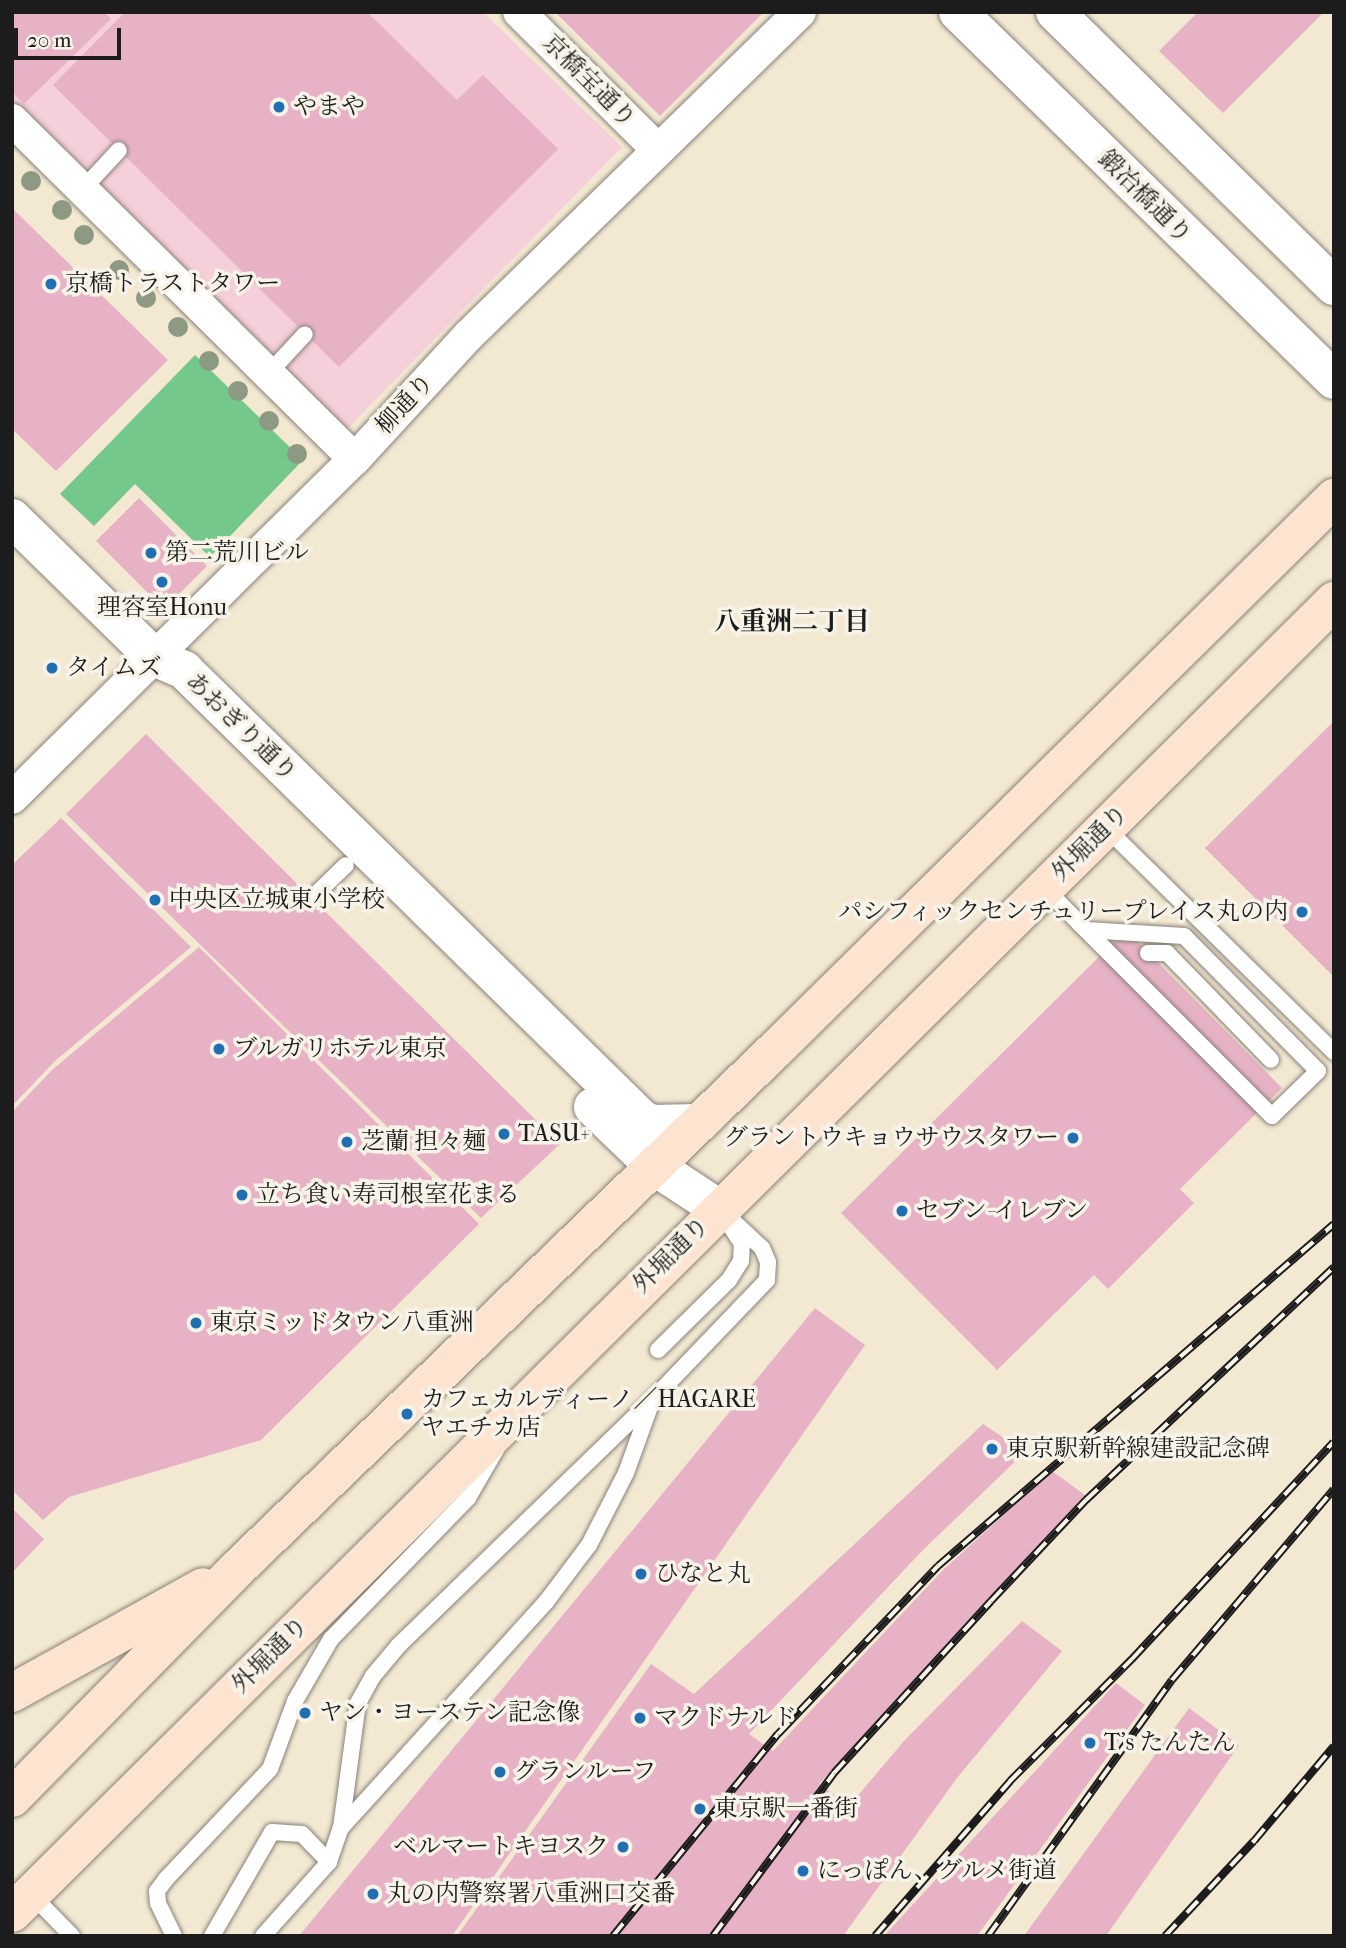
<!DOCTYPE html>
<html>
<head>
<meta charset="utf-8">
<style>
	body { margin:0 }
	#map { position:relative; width:1346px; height:1948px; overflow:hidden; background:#f3e9d3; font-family:"IM FELL French Canon","Noto Serif JP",serif }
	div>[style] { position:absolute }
	.built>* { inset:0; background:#f5cfd9 }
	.green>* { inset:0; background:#74c88b }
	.building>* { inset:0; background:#e7b2c5 }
	.roads { filter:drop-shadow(0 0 2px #888278) drop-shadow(0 0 2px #888278) }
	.service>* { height:16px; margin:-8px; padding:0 8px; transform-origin:8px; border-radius:8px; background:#fff }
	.minor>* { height:32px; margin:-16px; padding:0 16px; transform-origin:16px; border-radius:16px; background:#fff }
	.tertiary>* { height:38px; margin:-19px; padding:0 19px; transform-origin:19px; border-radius:19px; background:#fff }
	.secondary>* { height:38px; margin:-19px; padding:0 19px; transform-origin:19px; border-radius:19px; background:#fde4d0 }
	.rail>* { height:8px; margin-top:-4px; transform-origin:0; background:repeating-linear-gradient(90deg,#f7f3e8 0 16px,#1c1c1c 0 32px); box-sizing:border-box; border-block:2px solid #1c1c1c }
	.trees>* { width:20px; height:20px; margin:-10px; border-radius:50%; background:#8e9984 }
	.dots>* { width:19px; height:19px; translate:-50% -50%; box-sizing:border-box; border:4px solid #f7f3e8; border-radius:50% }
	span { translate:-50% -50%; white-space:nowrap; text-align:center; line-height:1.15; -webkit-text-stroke:7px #f7f3e8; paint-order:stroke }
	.street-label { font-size:24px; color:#1c1c1c }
	.poi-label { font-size:24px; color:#1c1c1c }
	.left { translate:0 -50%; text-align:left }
	.right { translate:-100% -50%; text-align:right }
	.neighbourhood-label { font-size:26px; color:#1c1c1c; font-weight:700 }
	.frame { position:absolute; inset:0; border:14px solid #1c1c1c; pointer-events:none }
	.scale { position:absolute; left:14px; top:28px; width:107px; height:32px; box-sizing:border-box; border:4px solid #1c1c1c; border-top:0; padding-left:9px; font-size:21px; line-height:24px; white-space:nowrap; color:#1c1c1c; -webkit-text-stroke:5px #f7f3e8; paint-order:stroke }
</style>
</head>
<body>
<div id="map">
	<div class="built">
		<div style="clip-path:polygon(12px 12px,483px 12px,622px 147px,347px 429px,12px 99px)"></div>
	</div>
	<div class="green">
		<div style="clip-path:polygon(195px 355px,303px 460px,210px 557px,135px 484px,94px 526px,60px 494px)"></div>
	</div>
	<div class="building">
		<div style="clip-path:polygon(12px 12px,104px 12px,111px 19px,24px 104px,12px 92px)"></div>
		<div style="clip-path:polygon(125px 12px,367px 12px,457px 100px,483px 75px,558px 149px,339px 367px,53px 85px)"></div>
		<div style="clip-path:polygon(555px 12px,764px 12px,660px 116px)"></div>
		<div style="clip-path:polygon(1198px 12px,1324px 12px,1223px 113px,1159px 51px)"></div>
		<div style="clip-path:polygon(12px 208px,168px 360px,56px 471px,12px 429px)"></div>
		<div style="clip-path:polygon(139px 498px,207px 566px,172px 601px,155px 600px,96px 541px)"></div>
		<div style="clip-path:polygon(1334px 721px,1334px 977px,1205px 848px)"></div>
		<div style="clip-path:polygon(146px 734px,560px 1144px,481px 1218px,66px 814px)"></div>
		<div style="clip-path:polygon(61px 818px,191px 947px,55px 1061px,12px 1106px,12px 865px)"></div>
		<div style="clip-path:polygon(1126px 930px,1282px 1088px,1180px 1189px,1194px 1203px,1108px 1289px,1094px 1275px,997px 1370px,841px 1213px)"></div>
		<div style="clip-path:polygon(199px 947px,479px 1224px,261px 1440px,69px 1497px,43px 1520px,12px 1490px,12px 1112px,52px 1070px)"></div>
		<div style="clip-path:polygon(815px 1308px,865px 1345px,452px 1936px,299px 1936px)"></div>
		<div style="clip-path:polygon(983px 1424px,1025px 1452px,923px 1550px,749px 1734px,773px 1751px,943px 1570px,1052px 1471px,1085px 1495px,819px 1784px,849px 1806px,904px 1741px,1022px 1621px,1062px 1651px,957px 1778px,843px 1936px,457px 1936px,651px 1664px,694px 1694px)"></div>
		<div style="clip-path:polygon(12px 1508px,44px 1539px,12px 1573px)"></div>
		<div style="clip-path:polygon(1116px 1683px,1145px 1705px,977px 1936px,884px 1936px)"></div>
		<div style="clip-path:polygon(1189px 1708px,1239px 1745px,1106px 1936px,1024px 1936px)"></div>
	</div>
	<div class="roads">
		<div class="service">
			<div style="left:82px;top:190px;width:54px;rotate:-47.2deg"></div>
			<div style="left:268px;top:374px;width:54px;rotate:-47.2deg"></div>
			<div style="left:1105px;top:827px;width:321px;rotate:44.5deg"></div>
			<div style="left:1045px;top:888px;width:49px;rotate:45.8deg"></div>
			<div style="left:1079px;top:923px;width:273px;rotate:45deg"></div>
			<div style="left:1272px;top:1116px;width:64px;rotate:-44.4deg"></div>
			<div style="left:1318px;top:1071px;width:190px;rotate:-134.8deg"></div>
			<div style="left:1184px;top:936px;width:98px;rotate:-176.5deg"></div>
			<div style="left:312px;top:898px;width:47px;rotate:-44.1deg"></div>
			<div style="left:1148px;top:953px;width:19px"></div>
			<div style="left:1167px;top:953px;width:149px;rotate:45.8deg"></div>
			<div style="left:658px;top:1350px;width:100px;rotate:-44.6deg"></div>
			<div style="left:729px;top:1280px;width:22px;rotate:-58deg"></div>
			<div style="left:741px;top:1261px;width:17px;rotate:-87deg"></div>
			<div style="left:742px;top:1244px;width:20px;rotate:-123deg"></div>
			<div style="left:341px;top:1828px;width:305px;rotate:-47.8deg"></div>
			<div style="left:546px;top:1602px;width:71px;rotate:-53deg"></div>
			<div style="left:589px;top:1545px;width:81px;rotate:-62.8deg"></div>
			<div style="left:626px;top:1473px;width:73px;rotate:-70.1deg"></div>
			<div style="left:31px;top:1894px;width:59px;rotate:45.7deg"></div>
			<div style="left:174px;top:1936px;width:37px;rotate:-116deg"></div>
			<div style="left:158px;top:1903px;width:12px;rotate:-95deg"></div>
			<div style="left:157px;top:1891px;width:15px;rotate:-53deg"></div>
			<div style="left:166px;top:1879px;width:151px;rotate:-46.6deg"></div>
			<div style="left:270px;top:1769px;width:72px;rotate:-69.8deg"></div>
			<div style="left:295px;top:1701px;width:72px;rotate:-59.9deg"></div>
			<div style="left:331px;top:1639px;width:197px;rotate:-45.8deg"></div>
			<div style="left:468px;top:1498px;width:58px;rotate:-59.9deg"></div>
			<div style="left:212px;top:1936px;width:120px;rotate:-60deg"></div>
			<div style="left:272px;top:1832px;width:30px;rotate:4deg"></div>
			<div style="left:302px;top:1834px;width:39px;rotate:46deg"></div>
			<div style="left:263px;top:1936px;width:99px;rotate:-48.3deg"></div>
			<div style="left:329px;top:1862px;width:36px;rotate:-71deg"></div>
			<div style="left:341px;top:1828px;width:126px;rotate:-82.3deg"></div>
			<div style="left:358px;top:1703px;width:31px;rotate:-61deg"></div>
			<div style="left:373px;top:1676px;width:39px;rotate:-50deg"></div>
			<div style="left:398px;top:1646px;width:355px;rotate:-44.1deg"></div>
			<div style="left:653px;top:1399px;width:165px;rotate:-46.2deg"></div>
			<div style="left:767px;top:1280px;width:18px;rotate:-87deg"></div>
			<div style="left:768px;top:1262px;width:15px;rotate:-113deg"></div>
			<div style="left:762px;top:1248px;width:57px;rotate:-137.1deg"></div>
		</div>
		<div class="minor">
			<div style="left:519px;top:12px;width:196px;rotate:44.8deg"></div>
			<div style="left:12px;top:120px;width:482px;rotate:44.7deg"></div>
			<div style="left:12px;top:798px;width:482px;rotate:-44.7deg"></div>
			<div style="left:355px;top:459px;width:167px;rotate:-47.4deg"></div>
			<div style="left:468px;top:336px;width:464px;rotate:-44.3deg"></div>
		</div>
		<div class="tertiary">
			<div style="left:958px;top:12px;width:526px;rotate:44.38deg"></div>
			<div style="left:1055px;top:12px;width:391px;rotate:44.5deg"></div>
			<div style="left:12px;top:518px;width:199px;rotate:44.4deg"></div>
			<div style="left:154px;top:657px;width:33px;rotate:23deg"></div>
			<div style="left:184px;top:670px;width:641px;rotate:44.43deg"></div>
			<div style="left:642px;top:1119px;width:11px;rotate:27deg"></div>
			<div style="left:652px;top:1124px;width:46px;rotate:-1.2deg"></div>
			<div style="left:593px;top:1107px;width:85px;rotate:44deg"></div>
			<div style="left:654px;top:1166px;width:77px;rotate:33.3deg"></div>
		</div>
		<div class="secondary">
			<div style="left:12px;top:1693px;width:218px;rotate:-29deg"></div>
			<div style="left:12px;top:1798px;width:324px;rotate:-45.5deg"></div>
			<div style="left:239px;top:1567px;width:745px;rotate:-43.97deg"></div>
			<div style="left:775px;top:1050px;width:786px;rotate:-44.64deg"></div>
			<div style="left:12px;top:1913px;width:1863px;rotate:-44.78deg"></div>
		</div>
	</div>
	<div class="rail">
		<div style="left:613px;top:1936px;width:261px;rotate:-50.8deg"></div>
		<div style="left:778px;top:1734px;width:232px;rotate:-46.4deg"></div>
		<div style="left:938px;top:1566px;width:523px;rotate:-40.82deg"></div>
		<div style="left:713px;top:1936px;width:203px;rotate:-53.4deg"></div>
		<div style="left:834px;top:1773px;width:233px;rotate:-47.6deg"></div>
		<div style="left:991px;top:1601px;width:139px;rotate:-46.8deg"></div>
		<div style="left:1086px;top:1500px;width:340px;rotate:-43.2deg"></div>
		<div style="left:875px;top:1936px;width:206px;rotate:-48.9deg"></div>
		<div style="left:1010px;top:1781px;width:173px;rotate:-45deg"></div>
		<div style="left:1132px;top:1659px;width:296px;rotate:-47.1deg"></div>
		<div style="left:988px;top:1936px;width:315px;rotate:-54.3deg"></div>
		<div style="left:1172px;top:1680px;width:250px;rotate:-49.7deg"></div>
		<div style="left:1165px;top:1936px;width:130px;rotate:-46.9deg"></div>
		<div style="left:1254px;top:1841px;width:124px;rotate:-49.9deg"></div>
	</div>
	<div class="trees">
		<div style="left:31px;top:181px"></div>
		<div style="left:62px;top:210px"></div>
		<div style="left:84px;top:235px"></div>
		<div style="left:119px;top:270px"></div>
		<div style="left:146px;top:298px"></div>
		<div style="left:178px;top:327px"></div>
		<div style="left:209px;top:361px"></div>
		<div style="left:238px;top:391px"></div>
		<div style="left:269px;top:421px"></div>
		<div style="left:297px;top:454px"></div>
	</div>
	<div class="dots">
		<div style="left:279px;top:107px;background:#1f6fb2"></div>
		<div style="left:51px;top:284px;background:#1f6fb2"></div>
		<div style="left:151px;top:553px;background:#1f6fb2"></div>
		<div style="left:162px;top:582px;background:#1f6fb2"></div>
		<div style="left:52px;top:668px;background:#1f6fb2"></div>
		<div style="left:155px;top:900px;background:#1f6fb2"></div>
		<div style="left:1302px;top:912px;background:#1f6fb2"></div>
		<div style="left:219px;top:1049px;background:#1f6fb2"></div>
		<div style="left:504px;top:1134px;background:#1f6fb2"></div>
		<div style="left:1073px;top:1138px;background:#1f6fb2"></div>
		<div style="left:347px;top:1142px;background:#1f6fb2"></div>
		<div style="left:242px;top:1195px;background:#1f6fb2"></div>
		<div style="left:902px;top:1211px;background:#1f6fb2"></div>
		<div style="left:196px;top:1323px;background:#1f6fb2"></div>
		<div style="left:407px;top:1414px;background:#1f6fb2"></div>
		<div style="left:992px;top:1449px;background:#1f6fb2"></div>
		<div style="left:641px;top:1574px;background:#1f6fb2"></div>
		<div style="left:305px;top:1713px;background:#1f6fb2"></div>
		<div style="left:640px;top:1718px;background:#1f6fb2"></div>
		<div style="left:1090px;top:1743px;background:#1f6fb2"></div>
		<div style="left:500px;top:1772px;background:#1f6fb2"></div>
		<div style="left:700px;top:1809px;background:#1f6fb2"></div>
		<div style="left:623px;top:1847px;background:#1f6fb2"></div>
		<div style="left:803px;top:1871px;background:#1f6fb2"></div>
		<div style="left:373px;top:1894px;background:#1f6fb2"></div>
	</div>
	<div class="street-label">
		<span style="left:589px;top:81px;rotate:45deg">京橋宝通り</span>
		<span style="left:1145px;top:197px;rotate:45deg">鍛冶橋通り</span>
		<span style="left:405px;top:404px;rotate:-47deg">柳通り</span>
		<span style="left:241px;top:727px;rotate:44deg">あおぎり通り</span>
		<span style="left:1090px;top:843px;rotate:-45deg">外堀通り</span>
		<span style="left:671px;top:1255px;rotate:-45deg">外堀通り</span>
		<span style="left:270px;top:1655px;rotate:-45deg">外堀通り</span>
	</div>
	<div class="poi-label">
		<span class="left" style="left:293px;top:107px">やまや</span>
		<span class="left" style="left:65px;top:284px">京橋トラストタワー</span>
		<span class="left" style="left:165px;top:553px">第二荒川ビル</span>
		<span style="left:162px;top:608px">理容室Honu</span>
		<span class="left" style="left:66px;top:668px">タイムズ</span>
		<span class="left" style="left:169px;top:900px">中央区立城東小学校</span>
		<span class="right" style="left:1288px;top:912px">パシフィックセンチュリープレイス丸の内</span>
		<span class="left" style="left:233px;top:1049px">ブルガリホテル東京</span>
		<span class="left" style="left:518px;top:1134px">TASU+</span>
		<span class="right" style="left:1059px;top:1138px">グラントウキョウサウスタワー</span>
		<span class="left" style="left:361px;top:1142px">芝蘭 担々麺</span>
		<span class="left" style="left:256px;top:1195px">立ち食い寿司根室花まる</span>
		<span class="left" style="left:916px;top:1211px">セブン-イレブン</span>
		<span class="left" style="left:210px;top:1323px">東京ミッドタウン八重洲</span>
		<span class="left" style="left:421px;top:1414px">カフェカルディーノ／HAGARE<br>ヤエチカ店</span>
		<span class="left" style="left:1006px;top:1449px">東京駅新幹線建設記念碑</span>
		<span class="left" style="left:655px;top:1574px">ひなと丸</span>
		<span class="left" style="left:319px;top:1713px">ヤン・ヨーステン記念像</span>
		<span class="left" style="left:654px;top:1718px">マクドナルド</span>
		<span class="left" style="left:1104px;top:1743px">T's たんたん</span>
		<span class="left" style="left:514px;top:1772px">グランルーフ</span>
		<span class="left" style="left:714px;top:1809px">東京駅一番街</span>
		<span class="right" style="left:609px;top:1847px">ベルマートキヨスク</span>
		<span class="left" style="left:817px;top:1871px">にっぽん、グルメ街道</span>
		<span class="left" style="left:387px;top:1894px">丸の内警察署八重洲口交番</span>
	</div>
	<div class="neighbourhood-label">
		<span style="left:792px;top:622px">八重洲二丁目</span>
	</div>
	<div class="frame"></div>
	<div class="scale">20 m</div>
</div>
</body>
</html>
